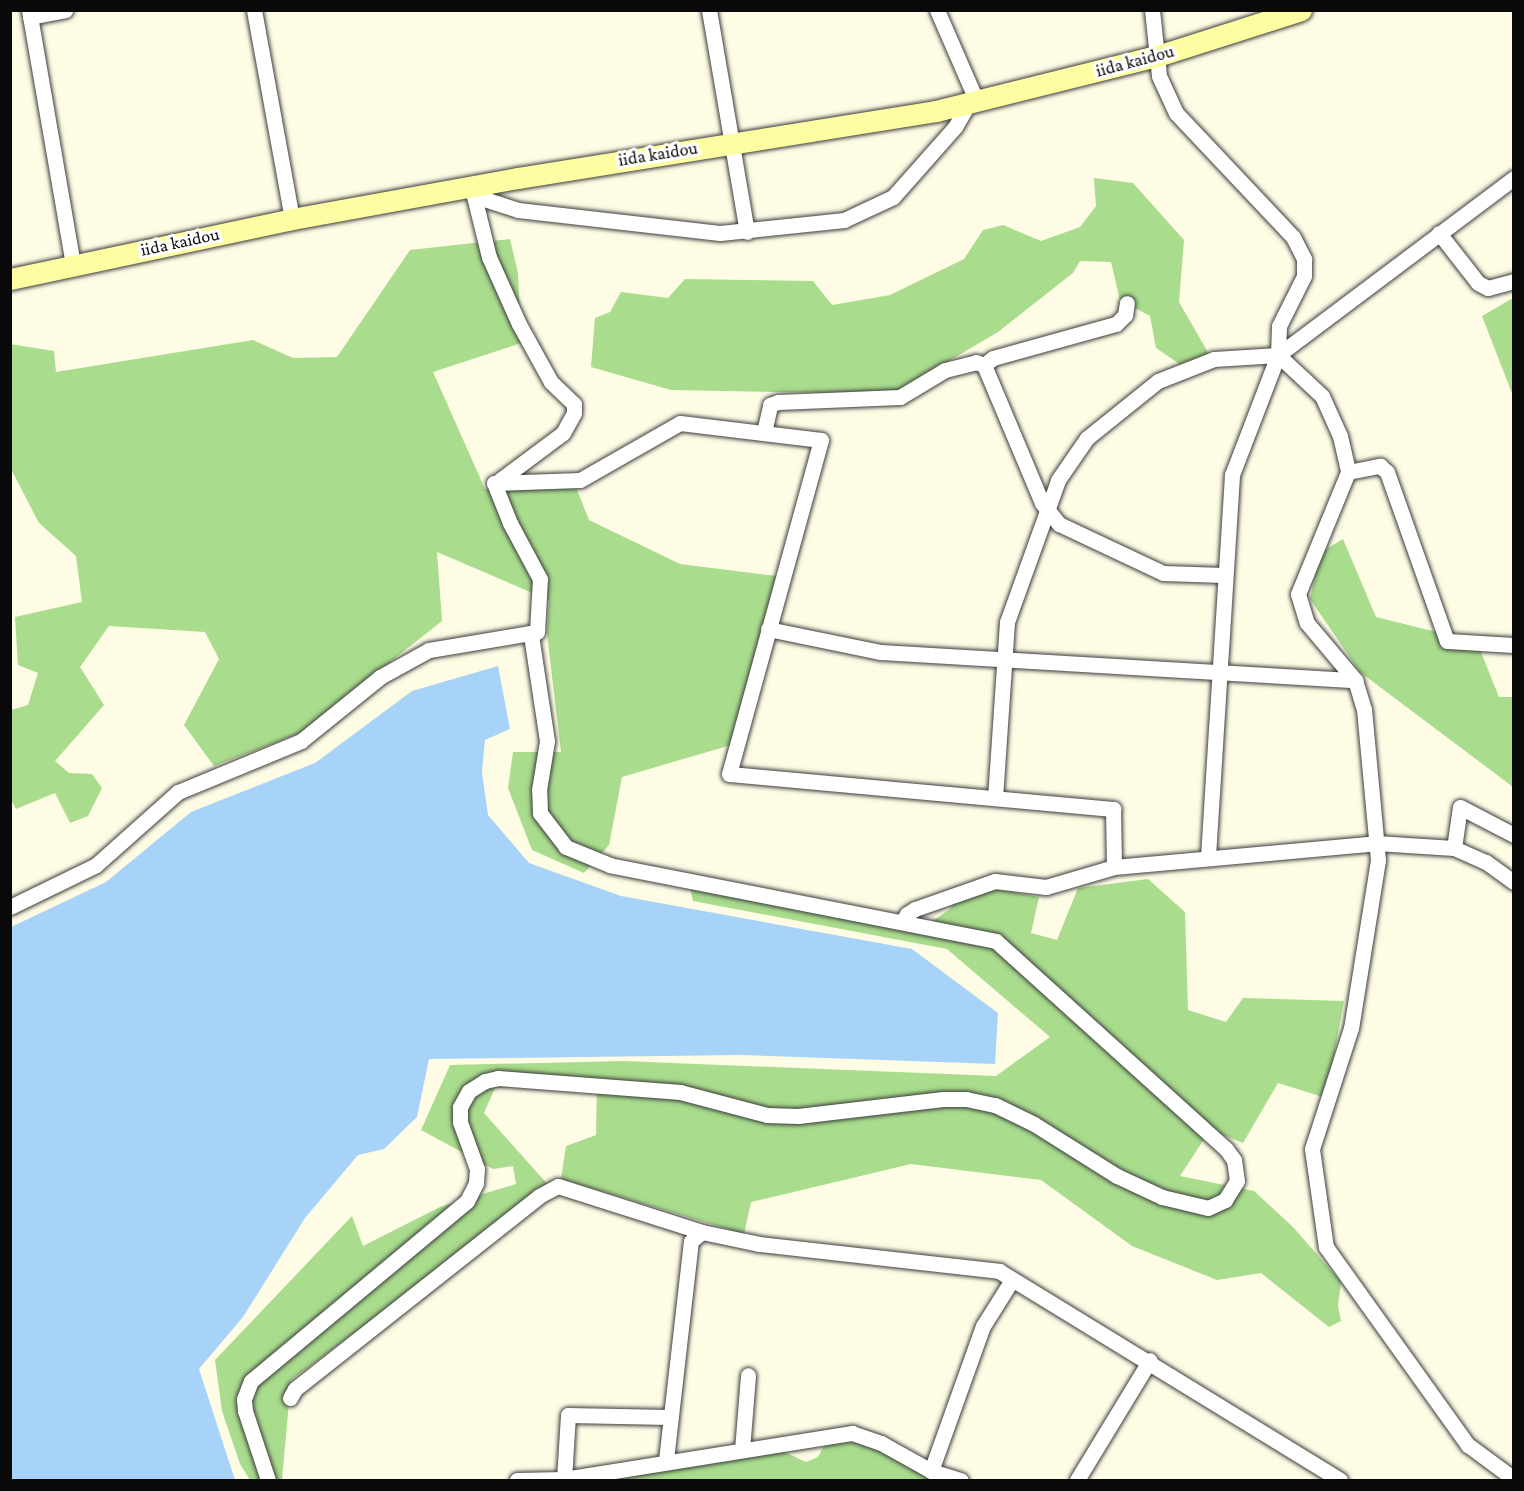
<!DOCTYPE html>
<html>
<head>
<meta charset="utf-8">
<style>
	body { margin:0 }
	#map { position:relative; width:1524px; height:1491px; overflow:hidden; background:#fffce6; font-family:"Crimson Pro",serif }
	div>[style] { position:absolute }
	.forest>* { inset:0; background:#a9dc8d }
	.water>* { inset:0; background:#a8d3f9 }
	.roads { filter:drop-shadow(0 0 2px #3c3c3c) drop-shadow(0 0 2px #3c3c3c) }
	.street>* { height:15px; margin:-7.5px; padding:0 7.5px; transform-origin:7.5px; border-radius:7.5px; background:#fff }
	.secondary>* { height:21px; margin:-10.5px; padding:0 10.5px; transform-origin:10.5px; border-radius:10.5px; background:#fffda1 }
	span { translate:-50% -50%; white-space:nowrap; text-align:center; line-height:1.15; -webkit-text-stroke:6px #fff; paint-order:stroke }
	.street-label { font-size:18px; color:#090909 }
	.frame { position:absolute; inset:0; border:12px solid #090909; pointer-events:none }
</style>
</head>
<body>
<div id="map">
	<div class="forest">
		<div style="clip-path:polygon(1094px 178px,1133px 183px,1184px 240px,1179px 302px,1209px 354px,1181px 365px,1156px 348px,1150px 316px,1120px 300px,1111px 262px,1080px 261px,1073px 273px,998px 332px,893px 394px,671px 390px,591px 367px,595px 318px,610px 312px,621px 292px,668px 298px,685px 279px,813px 281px,832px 305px,890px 295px,964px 259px,983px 230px,1003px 225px,1041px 241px,1080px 227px,1096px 206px)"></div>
		<div style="clip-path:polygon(510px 239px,518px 273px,521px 343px,433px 372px,485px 489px,576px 487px,589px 520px,680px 564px,777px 576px,731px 745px,622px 777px,609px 845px,584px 873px,532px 850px,508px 788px,513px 752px,561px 752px,547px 634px,549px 600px,437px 552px,442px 621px,300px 733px,214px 766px,184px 725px,219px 659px,205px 632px,109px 626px,80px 667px,104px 705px,55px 761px,69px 773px,92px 774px,102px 788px,88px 816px,70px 823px,55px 793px,16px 809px,10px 798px,11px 710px,28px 705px,38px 673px,18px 665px,15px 617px,82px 602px,76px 556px,39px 523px,11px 469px,10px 344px,54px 351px,56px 372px,253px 340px,293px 358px,337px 357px,410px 250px)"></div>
		<div style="clip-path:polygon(1513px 298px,1513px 396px,1482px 316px)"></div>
		<div style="clip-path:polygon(1343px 539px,1376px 617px,1477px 642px,1499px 697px,1513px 697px,1513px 787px,1360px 672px,1310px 599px,1320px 553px)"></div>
		<div style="clip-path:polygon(1148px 879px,1185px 912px,1188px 1010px,1226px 1022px,1243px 998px,1344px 1001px,1326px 1098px,1278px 1083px,1243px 1143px,1210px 1130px,1180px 1176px,1254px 1191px,1293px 1227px,1341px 1282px,1338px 1306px,1341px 1321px,1329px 1327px,1261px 1273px,1217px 1280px,1132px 1246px,1041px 1180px,911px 1164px,751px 1202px,744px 1234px,561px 1179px,566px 1146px,596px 1135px,597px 1083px,495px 1088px,484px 1113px,550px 1187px,291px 1380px,282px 1480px,250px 1480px,240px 1464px,222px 1411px,215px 1360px,352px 1216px,363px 1246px,440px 1207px,516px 1184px,513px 1166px,493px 1169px,421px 1130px,450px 1065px,624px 1061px,996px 1076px,1050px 1037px,947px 949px,693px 901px,690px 888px,920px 930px,950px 909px,967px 884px,1039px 897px,1031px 933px,1057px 940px,1078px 888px)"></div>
		<div style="clip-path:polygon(864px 1442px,936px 1480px,578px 1480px,782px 1451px,806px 1462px,818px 1457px,825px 1444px)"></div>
	</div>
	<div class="water">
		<div style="clip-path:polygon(498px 666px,510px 729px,485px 740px,482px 772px,488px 815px,529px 863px,621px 896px,912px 949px,998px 1013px,995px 1064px,740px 1055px,429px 1059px,417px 1117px,384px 1149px,358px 1155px,305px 1218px,243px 1317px,199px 1369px,235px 1480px,11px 1480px,11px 927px,106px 882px,191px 812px,315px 763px,412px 691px)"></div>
	</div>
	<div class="roads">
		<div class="street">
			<div style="left:29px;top:10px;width:258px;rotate:80.2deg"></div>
			<div style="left:254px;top:10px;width:212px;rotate:79.7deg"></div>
			<div style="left:709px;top:10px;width:225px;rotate:80.3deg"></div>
			<div style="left:937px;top:10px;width:100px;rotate:66.5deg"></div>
			<div style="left:1152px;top:10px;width:66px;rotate:83.9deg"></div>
			<div style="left:1159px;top:76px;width:41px;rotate:65.3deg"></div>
			<div style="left:1176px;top:113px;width:170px;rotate:46.7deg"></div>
			<div style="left:1293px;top:237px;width:25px;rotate:63deg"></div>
			<div style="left:1304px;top:259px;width:17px;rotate:90deg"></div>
			<div style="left:1304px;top:276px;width:56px;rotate:116.6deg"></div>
			<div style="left:1279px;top:326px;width:29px;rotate:92deg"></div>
			<div style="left:1278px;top:355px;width:129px;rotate:111deg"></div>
			<div style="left:1232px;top:475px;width:382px;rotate:93.6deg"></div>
			<div style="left:30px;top:17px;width:36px;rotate:-11deg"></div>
			<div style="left:472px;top:188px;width:71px;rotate:76.2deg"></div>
			<div style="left:489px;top:257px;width:73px;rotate:65.9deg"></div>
			<div style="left:519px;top:324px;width:66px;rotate:61.1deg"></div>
			<div style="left:551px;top:382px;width:32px;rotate:44deg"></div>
			<div style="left:574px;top:404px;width:9px;rotate:90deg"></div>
			<div style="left:574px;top:413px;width:23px;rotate:119deg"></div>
			<div style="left:563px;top:433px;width:79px;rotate:143.3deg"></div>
			<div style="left:475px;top:196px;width:45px;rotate:18deg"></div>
			<div style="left:518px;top:210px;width:203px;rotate:6.5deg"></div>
			<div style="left:720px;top:233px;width:125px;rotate:-6deg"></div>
			<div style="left:844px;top:220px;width:54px;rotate:-25.1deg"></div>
			<div style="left:893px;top:197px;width:94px;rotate:-48.5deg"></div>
			<div style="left:955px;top:127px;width:28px;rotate:-60deg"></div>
			<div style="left:1439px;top:233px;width:63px;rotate:52deg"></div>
			<div style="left:1478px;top:283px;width:11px;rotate:27deg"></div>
			<div style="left:1488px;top:288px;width:27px;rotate:-15deg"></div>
			<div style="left:1278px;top:355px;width:60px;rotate:43deg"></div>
			<div style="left:1322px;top:396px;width:44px;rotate:65.8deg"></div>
			<div style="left:1340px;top:436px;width:37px;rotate:77deg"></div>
			<div style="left:1348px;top:472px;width:132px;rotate:112.3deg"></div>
			<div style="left:1298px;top:594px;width:30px;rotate:73deg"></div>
			<div style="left:1307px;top:623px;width:75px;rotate:49.9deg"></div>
			<div style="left:1355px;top:680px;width:30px;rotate:73deg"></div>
			<div style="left:1364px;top:709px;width:152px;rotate:84.7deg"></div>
			<div style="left:1378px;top:860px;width:170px;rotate:99.1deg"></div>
			<div style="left:1351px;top:1028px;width:127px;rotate:107.9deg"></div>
			<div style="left:1312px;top:1149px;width:99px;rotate:81.9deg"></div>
			<div style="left:1326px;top:1247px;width:244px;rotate:54.4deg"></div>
			<div style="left:1468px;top:1445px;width:57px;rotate:36.5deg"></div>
			<div style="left:984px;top:365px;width:11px;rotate:-38deg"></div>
			<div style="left:993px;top:358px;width:128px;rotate:-15.5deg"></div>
			<div style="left:1116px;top:324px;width:13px;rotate:-45deg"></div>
			<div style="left:1125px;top:315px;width:12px;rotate:-81deg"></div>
			<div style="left:764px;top:432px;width:28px;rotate:-77deg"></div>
			<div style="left:770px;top:405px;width:9px;rotate:-21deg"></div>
			<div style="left:778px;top:402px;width:122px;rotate:-2.3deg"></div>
			<div style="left:900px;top:397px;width:52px;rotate:-31deg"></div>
			<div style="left:945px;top:370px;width:32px;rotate:-14deg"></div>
			<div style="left:976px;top:362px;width:9px;rotate:21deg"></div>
			<div style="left:984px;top:365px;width:150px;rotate:67.2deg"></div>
			<div style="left:1042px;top:503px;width:27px;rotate:51deg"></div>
			<div style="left:1059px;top:524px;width:115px;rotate:25.2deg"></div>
			<div style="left:1163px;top:573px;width:61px;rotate:1.9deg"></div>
			<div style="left:1348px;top:472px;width:33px;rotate:-11deg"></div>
			<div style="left:1380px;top:466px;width:9px;rotate:41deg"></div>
			<div style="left:1387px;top:472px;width:179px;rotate:70.5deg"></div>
			<div style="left:1447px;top:641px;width:67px;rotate:3.4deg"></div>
			<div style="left:494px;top:483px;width:86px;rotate:-2deg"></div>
			<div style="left:580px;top:480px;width:115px;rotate:-29.7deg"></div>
			<div style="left:680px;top:423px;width:142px;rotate:6.9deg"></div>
			<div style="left:821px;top:440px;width:346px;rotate:105.4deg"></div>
			<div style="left:729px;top:774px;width:386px;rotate:5.2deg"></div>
			<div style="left:1113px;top:809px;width:58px;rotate:89deg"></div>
			<div style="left:768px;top:629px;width:114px;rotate:11.6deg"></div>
			<div style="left:880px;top:652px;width:476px;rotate:3.4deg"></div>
			<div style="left:995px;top:798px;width:176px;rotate:-86.1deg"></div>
			<div style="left:1007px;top:622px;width:151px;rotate:-70.2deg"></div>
			<div style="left:1058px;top:480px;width:51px;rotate:-55.4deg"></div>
			<div style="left:1087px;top:438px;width:91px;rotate:-38.8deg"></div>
			<div style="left:1158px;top:381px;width:60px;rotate:-21.4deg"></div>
			<div style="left:1214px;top:359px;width:64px;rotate:-3.6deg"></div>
			<div style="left:1278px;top:355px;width:295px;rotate:-36.9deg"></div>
			<div style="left:1454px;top:848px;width:41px;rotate:-81.7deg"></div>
			<div style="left:1460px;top:807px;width:61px;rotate:27.4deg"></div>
			<div style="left:10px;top:907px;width:96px;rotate:-26deg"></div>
			<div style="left:96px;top:865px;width:110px;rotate:-41.7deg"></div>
			<div style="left:178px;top:792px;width:133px;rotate:-22.5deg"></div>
			<div style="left:301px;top:741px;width:102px;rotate:-39deg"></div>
			<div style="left:380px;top:677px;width:56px;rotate:-28.9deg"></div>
			<div style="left:429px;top:650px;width:109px;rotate:-9.5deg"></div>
			<div style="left:537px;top:632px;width:53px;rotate:-86.8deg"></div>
			<div style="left:540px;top:579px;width:64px;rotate:-118.2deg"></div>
			<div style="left:510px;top:523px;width:43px;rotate:-111.8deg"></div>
			<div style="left:903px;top:921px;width:8px;rotate:-60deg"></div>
			<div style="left:907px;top:914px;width:9px;rotate:-32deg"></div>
			<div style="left:915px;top:909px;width:85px;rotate:-19.3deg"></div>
			<div style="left:995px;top:881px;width:51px;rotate:6.7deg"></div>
			<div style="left:1046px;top:887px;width:71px;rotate:-16.4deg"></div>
			<div style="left:1114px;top:867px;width:263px;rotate:-5.2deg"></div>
			<div style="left:1376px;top:843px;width:78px;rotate:3.7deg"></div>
			<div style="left:1454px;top:848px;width:35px;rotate:24deg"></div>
			<div style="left:1486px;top:862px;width:34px;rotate:36deg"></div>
			<div style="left:290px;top:1398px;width:10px;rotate:-61deg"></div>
			<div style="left:295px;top:1389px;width:311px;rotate:-38.3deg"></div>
			<div style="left:539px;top:1196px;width:21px;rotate:-28deg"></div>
			<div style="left:558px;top:1186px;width:151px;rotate:17.7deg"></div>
			<div style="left:702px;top:1232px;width:58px;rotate:11.9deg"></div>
			<div style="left:759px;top:1244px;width:242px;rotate:6.4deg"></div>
			<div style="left:999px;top:1271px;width:400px;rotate:31.5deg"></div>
			<div style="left:742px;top:1450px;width:75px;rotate:-85.4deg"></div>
			<div style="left:666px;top:1460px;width:220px;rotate:-83.5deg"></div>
			<div style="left:691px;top:1241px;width:14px;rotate:-39deg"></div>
			<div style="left:931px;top:1471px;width:154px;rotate:-70.3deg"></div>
			<div style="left:983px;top:1326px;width:54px;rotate:-57.8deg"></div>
			<div style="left:564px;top:1479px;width:64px;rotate:-86.4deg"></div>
			<div style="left:568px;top:1415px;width:101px;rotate:1.1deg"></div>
			<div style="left:268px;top:1480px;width:73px;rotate:-108.4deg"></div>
			<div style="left:245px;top:1411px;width:12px;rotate:-95deg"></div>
			<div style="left:244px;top:1399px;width:19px;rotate:-69deg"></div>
			<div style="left:251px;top:1381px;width:281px;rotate:-39.8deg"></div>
			<div style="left:467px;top:1201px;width:20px;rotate:-63deg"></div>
			<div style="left:476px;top:1183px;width:14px;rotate:-86deg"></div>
			<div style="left:477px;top:1169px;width:50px;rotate:-109.9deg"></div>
			<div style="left:460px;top:1122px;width:15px;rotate:-90deg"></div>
			<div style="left:460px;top:1107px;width:18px;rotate:-61deg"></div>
			<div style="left:469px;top:1091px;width:19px;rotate:-32deg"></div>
			<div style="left:485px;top:1081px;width:13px;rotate:-13deg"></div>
			<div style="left:498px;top:1078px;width:183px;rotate:4.4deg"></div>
			<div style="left:680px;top:1092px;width:90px;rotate:14.8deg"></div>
			<div style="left:767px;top:1115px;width:31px;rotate:2deg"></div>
			<div style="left:798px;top:1116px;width:146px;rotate:-6.7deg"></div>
			<div style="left:943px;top:1099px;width:23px"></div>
			<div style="left:966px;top:1099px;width:30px;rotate:12deg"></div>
			<div style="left:995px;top:1105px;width:43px;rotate:26deg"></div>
			<div style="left:1034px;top:1124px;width:98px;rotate:32.1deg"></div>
			<div style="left:1117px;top:1176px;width:50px;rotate:25deg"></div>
			<div style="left:1162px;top:1197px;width:47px;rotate:13.4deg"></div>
			<div style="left:1208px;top:1208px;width:19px;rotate:-25deg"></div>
			<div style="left:1225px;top:1200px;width:22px;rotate:-58deg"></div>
			<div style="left:1237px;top:1181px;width:21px;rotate:-98deg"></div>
			<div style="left:1234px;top:1160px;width:14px;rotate:-126deg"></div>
			<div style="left:1226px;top:1149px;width:310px;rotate:-137.9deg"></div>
			<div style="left:996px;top:941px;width:393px;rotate:-168.9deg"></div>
			<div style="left:610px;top:865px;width:48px;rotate:-157.8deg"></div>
			<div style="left:566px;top:847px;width:43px;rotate:-127.4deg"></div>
			<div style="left:540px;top:813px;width:23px;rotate:-92deg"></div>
			<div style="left:539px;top:790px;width:50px;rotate:-80.7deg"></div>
			<div style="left:547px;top:741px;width:107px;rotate:-98.6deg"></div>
			<div style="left:517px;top:1480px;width:47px;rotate:-1.2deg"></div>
			<div style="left:564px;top:1479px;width:292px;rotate:-9.1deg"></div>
			<div style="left:852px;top:1433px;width:31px;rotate:19deg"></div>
			<div style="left:881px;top:1443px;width:57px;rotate:29.2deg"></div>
			<div style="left:931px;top:1471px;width:31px;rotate:17deg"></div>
			<div style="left:1077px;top:1480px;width:140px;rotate:-58.7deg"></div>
		</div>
		<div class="secondary">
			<div style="left:10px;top:279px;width:288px;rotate:-12deg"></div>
			<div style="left:292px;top:219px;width:230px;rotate:-10.3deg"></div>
			<div style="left:518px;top:178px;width:423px;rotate:-9.1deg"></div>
			<div style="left:936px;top:111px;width:228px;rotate:-14deg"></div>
			<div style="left:1157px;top:56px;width:151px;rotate:-17.7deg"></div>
		</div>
	</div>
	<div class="street-label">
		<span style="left:1135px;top:61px;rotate:-15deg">iida kaidou</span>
		<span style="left:658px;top:154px;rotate:-9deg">iida kaidou</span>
		<span style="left:180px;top:242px;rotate:-12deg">iida kaidou</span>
	</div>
	<div class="frame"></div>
</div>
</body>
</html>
